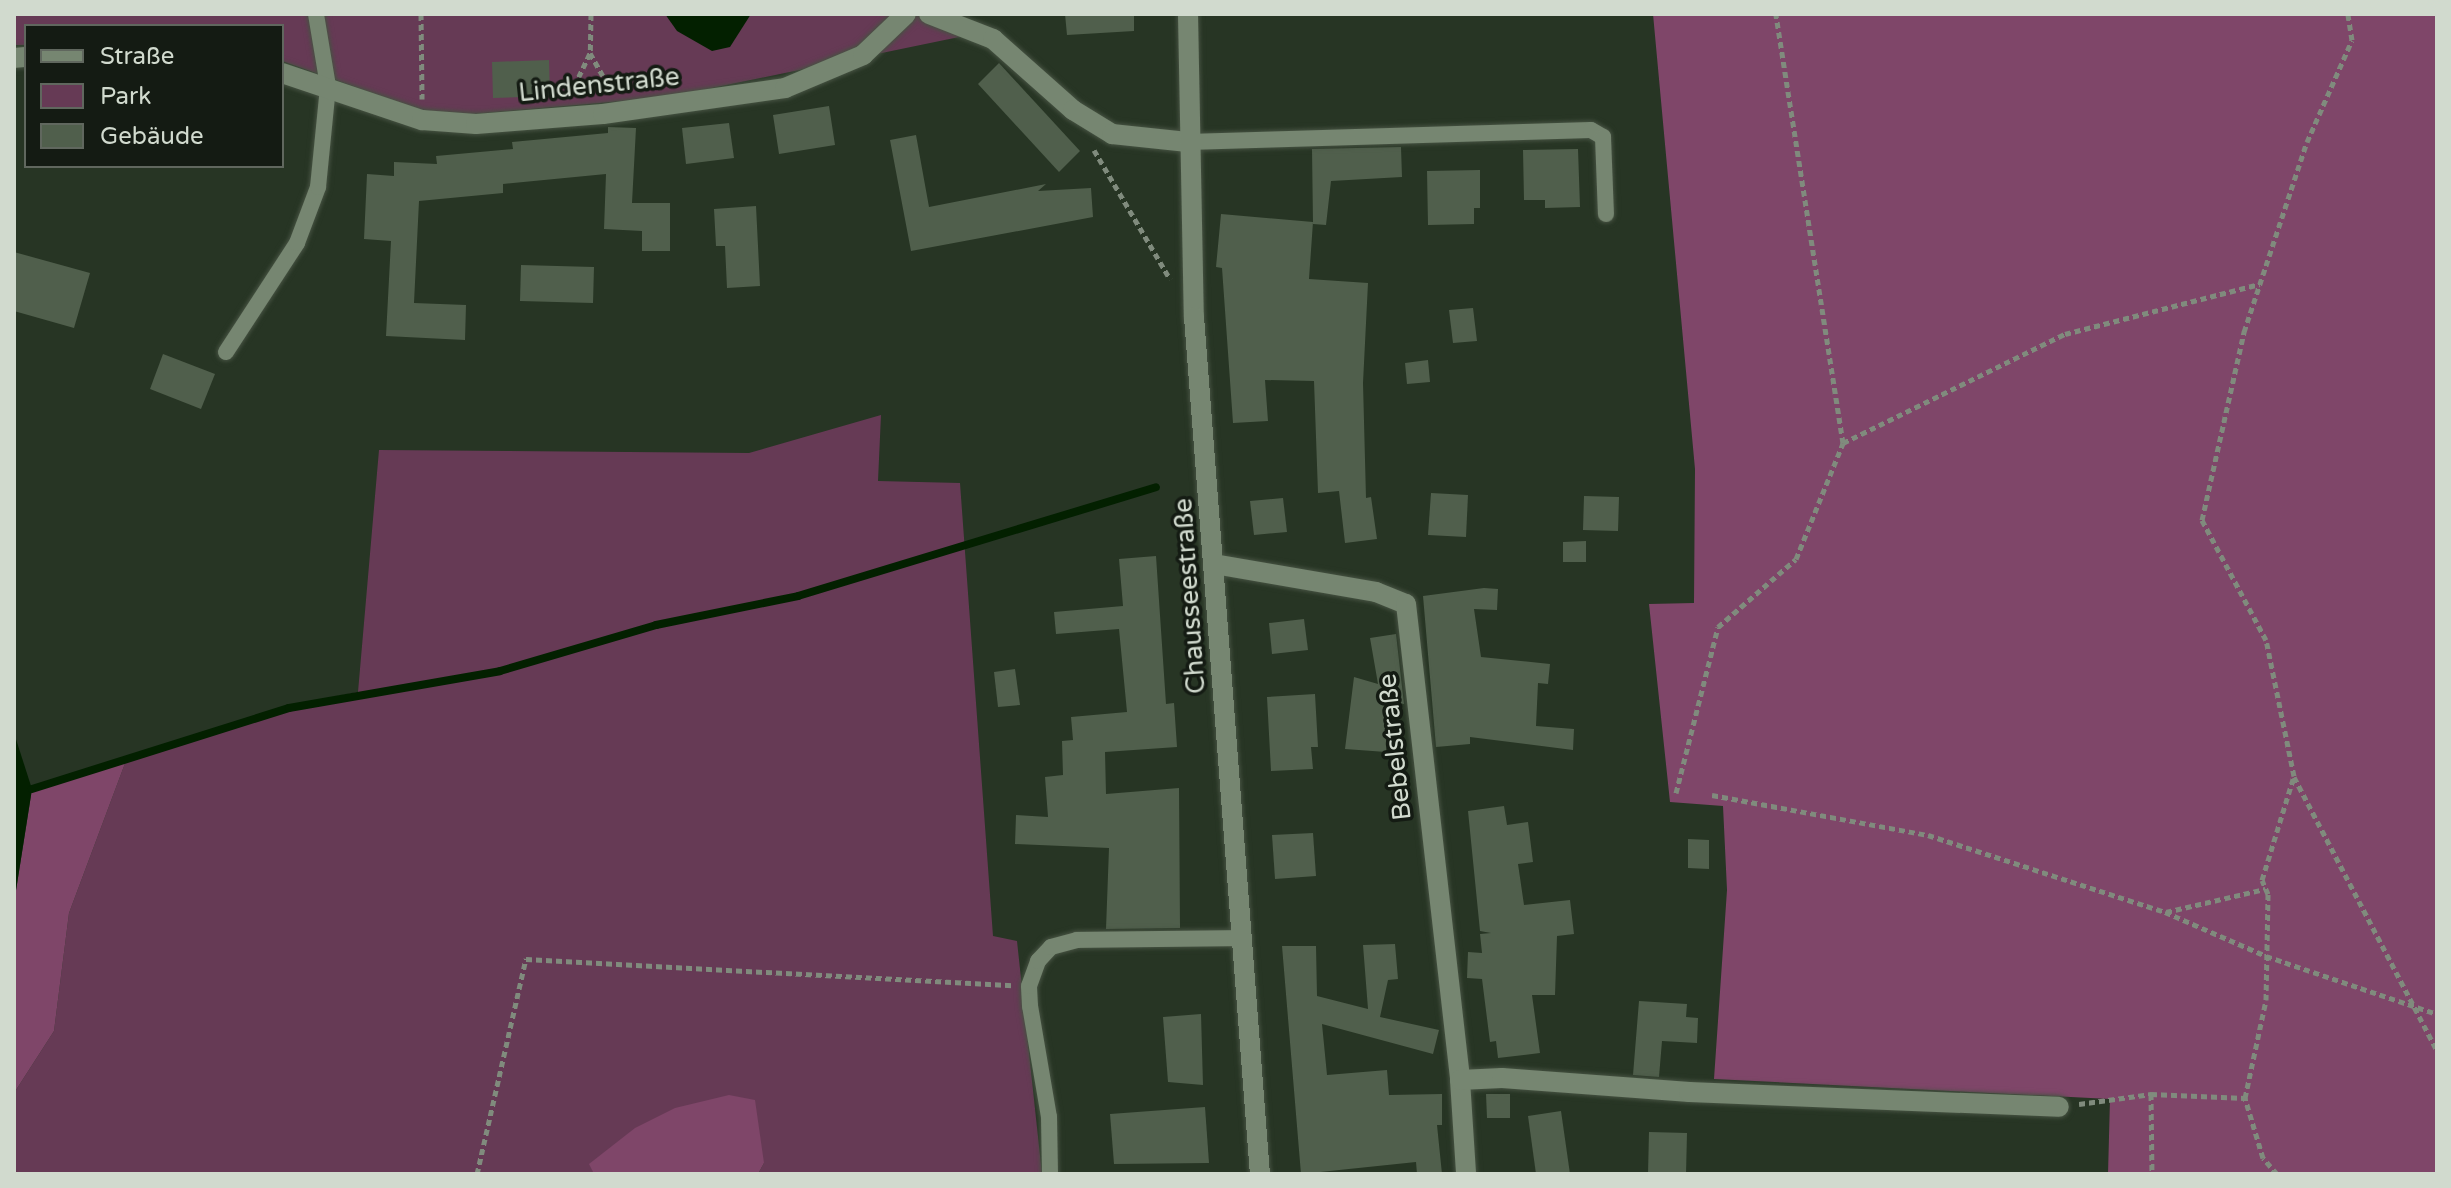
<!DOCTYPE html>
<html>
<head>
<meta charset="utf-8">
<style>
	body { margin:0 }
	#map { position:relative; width:2451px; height:1188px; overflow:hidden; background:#273524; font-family:"Varela Round",sans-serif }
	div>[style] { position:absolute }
	.green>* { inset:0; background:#663a55 }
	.forest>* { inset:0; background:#7f4669 }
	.water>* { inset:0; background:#032000 }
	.stream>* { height:8px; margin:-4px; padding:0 4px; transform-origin:4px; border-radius:4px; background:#032000 }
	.building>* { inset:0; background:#505f4c }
	.path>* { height:5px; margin-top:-2.5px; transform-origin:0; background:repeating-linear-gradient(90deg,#808b7d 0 6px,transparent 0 10px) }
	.roads { filter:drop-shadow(0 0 2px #465242) drop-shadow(0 0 2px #465242) }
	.lane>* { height:16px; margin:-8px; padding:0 8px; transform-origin:8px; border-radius:8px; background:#768671 }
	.street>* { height:20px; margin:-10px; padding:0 10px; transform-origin:10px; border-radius:10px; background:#768671 }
	.secondary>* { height:20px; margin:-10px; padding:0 10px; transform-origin:10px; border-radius:10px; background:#768671 }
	span { translate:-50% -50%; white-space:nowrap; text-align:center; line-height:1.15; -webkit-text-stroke:7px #141b13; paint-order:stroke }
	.street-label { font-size:26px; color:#d1dace }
	.frame { position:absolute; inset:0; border:16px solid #d1dace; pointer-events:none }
	.legend { position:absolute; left:24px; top:24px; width:260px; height:144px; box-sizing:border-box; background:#141b13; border:2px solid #60675e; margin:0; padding:10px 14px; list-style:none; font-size:24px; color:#d1dace }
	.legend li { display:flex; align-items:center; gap:16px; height:40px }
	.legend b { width:40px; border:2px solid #60675e }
</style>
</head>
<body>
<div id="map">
	<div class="green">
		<div style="clip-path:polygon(14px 14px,963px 14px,964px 36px,668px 97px,440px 117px,282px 61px,282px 26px,26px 26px,26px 45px,14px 45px)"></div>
		<div style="clip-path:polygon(881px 415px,878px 481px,960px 483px,993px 936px,1017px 941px,1042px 1174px,758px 1174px,764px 1163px,590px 1163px,594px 1174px,14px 1174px,14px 1093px,54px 1031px,69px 913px,127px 758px,287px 706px,358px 692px,379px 450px,749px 453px)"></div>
	</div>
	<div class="forest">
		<div style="clip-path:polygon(1653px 14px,2437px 14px,2437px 1174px,2108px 1174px,2110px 1099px,1714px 1079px,1727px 890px,1723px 806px,1670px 802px,1649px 604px,1694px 603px,1695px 469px)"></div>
		<div style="clip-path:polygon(127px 758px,69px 913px,54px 1031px,14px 1093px,14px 903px,32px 789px)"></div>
		<div style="clip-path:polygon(729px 1095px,755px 1100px,764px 1163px,758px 1174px,594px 1174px,589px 1164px,635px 1128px,675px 1108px)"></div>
	</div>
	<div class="water">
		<div style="clip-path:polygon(665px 14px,751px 14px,730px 47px,712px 51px,677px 31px)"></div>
		<div style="clip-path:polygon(14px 733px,32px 789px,14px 903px)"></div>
	</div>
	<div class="stream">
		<div style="left:32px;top:789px;width:269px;rotate:-17.5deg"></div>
		<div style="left:289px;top:708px;width:214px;rotate:-9.9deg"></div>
		<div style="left:500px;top:671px;width:163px;rotate:-16.4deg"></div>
		<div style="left:656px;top:625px;width:145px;rotate:-11.5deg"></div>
		<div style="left:798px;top:596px;width:374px;rotate:-16.9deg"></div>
	</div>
	<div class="building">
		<div style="clip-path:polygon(1065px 14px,1134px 14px,1134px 31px,1067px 35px)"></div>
		<div style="clip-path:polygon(549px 60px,550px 96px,493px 98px,492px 62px)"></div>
		<div style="clip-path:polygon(999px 63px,1080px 151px,1059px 172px,978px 84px)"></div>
		<div style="clip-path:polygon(829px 106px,835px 145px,779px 154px,773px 115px)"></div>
		<div style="clip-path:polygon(729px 123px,734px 158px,686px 164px,682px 128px)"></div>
		<div style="clip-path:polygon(608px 127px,636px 128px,632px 203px,670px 203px,670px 251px,642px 251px,642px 231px,604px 229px,606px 174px,503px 184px,503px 193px,419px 201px,414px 303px,466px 305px,465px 340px,386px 336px,391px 241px,364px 239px,367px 174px,394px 176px,394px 162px,437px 164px,436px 156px,513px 149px,512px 142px,608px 133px)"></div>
		<div style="clip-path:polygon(916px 135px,929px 207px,1046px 184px,1038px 191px,1091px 188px,1093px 217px,911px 251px,890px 140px)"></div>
		<div style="clip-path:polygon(1401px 147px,1402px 177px,1331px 181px,1326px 225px,1313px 224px,1312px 149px)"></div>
		<div style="clip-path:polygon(1578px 149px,1580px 207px,1545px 208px,1545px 200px,1524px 200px,1523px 150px)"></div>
		<div style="clip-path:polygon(1480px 170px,1480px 208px,1474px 208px,1474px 224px,1428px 225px,1427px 171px)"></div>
		<div style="clip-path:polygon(756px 206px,760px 286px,727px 288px,725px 246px,716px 246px,714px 209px)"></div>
		<div style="clip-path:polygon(1221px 214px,1313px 222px,1309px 279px,1368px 283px,1363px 383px,1366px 498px,1371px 497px,1377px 539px,1345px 543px,1339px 491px,1318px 493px,1314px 381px,1265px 380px,1268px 421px,1233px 423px,1222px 268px,1216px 267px)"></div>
		<div style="clip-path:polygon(14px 252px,90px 273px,74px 328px,14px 311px)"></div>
		<div style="clip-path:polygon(521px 265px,594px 267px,593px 303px,520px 301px)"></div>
		<div style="clip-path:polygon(1473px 308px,1477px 341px,1453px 343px,1449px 310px)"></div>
		<div style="clip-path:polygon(163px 354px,215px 374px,201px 409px,150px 389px)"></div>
		<div style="clip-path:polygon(1428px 360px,1430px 382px,1407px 384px,1405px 363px)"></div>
		<div style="clip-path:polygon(1431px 493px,1468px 495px,1466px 537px,1428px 535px)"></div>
		<div style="clip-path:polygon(1584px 496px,1619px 497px,1618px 531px,1583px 530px)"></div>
		<div style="clip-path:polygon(1283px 498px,1287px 532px,1254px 535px,1250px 501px)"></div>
		<div style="clip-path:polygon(1586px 541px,1586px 562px,1563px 562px,1563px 542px)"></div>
		<div style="clip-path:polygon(1156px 556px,1166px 704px,1174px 703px,1177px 747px,1105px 752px,1106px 794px,1179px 788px,1180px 928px,1106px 929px,1109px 848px,1015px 844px,1016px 815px,1048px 817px,1045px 777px,1063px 775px,1062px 741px,1073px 740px,1071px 717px,1127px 712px,1119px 629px,1056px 634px,1054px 612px,1123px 606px,1119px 559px)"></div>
		<div style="clip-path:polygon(1484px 588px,1498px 589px,1497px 610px,1474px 609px,1481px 657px,1550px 664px,1548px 684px,1538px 683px,1536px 726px,1574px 729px,1573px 750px,1470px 737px,1470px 744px,1436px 747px,1423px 596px)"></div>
		<div style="clip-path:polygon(1304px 619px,1308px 650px,1272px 654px,1269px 623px)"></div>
		<div style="clip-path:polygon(1396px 634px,1404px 704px,1389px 701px,1386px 752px,1345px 749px,1354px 677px,1378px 684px,1370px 638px)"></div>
		<div style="clip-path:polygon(1015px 669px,1020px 705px,998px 707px,994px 672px)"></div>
		<div style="clip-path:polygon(1315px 694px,1318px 747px,1311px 747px,1313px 769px,1271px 771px,1267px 697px)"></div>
		<div style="clip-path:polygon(1504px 806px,1507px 825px,1528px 822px,1533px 862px,1518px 864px,1524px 905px,1570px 900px,1574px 934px,1557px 936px,1555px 995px,1532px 995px,1540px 1053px,1498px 1058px,1496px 1041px,1490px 1042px,1482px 979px,1467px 978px,1468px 952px,1482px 953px,1480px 934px,1491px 933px,1480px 931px,1468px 811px)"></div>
		<div style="clip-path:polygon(1313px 833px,1316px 876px,1275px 879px,1272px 835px)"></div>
		<div style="clip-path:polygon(1688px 839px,1709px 840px,1709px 869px,1688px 868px)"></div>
		<div style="clip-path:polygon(1395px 944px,1398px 979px,1388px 980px,1380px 1017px,1439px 1030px,1433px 1054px,1322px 1024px,1327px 1075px,1387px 1070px,1389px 1095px,1442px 1094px,1442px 1125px,1437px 1125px,1442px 1174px,1417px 1174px,1416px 1162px,1301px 1174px,1282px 946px,1316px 946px,1317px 996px,1368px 1009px,1363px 945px)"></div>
		<div style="clip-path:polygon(1639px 1001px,1687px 1004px,1686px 1017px,1698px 1018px,1697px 1043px,1662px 1041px,1659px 1077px,1633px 1075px)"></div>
		<div style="clip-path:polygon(1201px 1014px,1203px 1085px,1168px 1082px,1163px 1017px)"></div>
		<div style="clip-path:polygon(1486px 1094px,1510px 1094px,1510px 1118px,1487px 1118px)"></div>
		<div style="clip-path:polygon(1205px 1107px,1209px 1163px,1114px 1164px,1110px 1114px)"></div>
		<div style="clip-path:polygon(1561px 1111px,1570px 1174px,1536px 1174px,1528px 1116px)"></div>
		<div style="clip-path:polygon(1649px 1132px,1687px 1133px,1686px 1174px,1648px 1174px)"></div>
	</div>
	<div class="path">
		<div style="left:421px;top:14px;width:85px;rotate:89.3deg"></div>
		<div style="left:591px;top:14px;width:39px;rotate:91deg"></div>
		<div style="left:590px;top:53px;width:45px;rotate:60.6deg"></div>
		<div style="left:570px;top:95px;width:47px;rotate:-64.5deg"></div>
		<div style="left:1094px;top:150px;width:150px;rotate:59.5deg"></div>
		<div style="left:1843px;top:443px;width:247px;rotate:-26.2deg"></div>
		<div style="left:2065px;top:334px;width:201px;rotate:-14.4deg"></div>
		<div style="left:2294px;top:777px;width:309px;rotate:62.4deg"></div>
		<div style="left:1676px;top:793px;width:171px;rotate:-75.8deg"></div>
		<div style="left:1718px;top:627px;width:103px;rotate:-41.1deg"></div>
		<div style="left:1796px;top:559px;width:125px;rotate:-67.9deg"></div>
		<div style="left:1843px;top:443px;width:434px;rotate:-98.9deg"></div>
		<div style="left:1712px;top:795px;width:220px;rotate:10.5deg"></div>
		<div style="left:1928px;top:835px;width:249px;rotate:18deg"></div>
		<div style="left:2165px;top:912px;width:110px;rotate:23.5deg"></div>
		<div style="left:2266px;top:956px;width:181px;rotate:18.7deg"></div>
		<div style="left:2166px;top:912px;width:102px;rotate:-13.1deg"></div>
		<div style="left:2151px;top:1094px;width:80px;rotate:89.3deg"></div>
		<div style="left:2079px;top:1104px;width:73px;rotate:-7.9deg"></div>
		<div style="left:2151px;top:1094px;width:94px;rotate:2.4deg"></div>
		<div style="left:477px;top:1174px;width:221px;rotate:-77.2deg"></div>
		<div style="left:526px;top:959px;width:487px;rotate:3.1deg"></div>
		<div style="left:2277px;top:1174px;width:21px;rotate:-131deg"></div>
		<div style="left:2263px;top:1158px;width:63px;rotate:-106.7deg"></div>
		<div style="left:2245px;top:1098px;width:100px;rotate:-77.9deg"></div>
		<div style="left:2266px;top:1000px;width:106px;rotate:-88.9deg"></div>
		<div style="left:2268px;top:894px;width:15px;rotate:-113deg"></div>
		<div style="left:2262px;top:880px;width:109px;rotate:-72.9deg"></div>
		<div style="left:2294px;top:776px;width:139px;rotate:-101.6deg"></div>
		<div style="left:2266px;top:640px;width:136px;rotate:-118.1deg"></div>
		<div style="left:2202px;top:520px;width:193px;rotate:-77.4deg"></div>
		<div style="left:2244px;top:332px;width:200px;rotate:-71.7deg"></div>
		<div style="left:2307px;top:142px;width:111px;rotate:-66.2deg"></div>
		<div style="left:2352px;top:40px;width:26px;rotate:-99deg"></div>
	</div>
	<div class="roads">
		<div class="lane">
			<div style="left:1188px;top:142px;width:403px;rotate:-1.7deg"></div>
			<div style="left:1591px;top:130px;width:14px;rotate:30deg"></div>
			<div style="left:1603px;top:137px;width:77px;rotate:87.8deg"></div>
			<div style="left:226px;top:352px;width:130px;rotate:-56.9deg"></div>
			<div style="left:297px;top:243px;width:60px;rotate:-69.4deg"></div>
			<div style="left:318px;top:187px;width:101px;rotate:-84.3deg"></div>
			<div style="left:328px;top:86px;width:73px;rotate:-99.5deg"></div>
			<div style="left:1050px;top:1174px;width:57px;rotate:-91deg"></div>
			<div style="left:1049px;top:1117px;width:113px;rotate:-99.7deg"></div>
			<div style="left:1030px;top:1006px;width:20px;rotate:-93deg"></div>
			<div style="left:1029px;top:986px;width:27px;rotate:-70deg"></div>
			<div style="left:1038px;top:961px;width:19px;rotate:-47deg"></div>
			<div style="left:1051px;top:947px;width:27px;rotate:-15deg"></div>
			<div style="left:1077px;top:940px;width:164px;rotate:-0.7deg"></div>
		</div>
		<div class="street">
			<div style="left:929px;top:14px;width:69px;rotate:21.3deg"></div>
			<div style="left:993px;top:39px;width:107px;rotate:41.6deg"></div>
			<div style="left:1073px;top:110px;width:46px;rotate:31.6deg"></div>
			<div style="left:1112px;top:134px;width:76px;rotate:6deg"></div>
			<div style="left:14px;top:58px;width:12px;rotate:-5deg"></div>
			<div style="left:282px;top:73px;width:148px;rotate:18.6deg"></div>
			<div style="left:422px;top:120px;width:54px;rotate:4.2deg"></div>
			<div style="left:476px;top:124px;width:127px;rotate:-4.5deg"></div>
			<div style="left:603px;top:114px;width:184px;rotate:-8.1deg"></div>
			<div style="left:785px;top:88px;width:85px;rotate:-22.9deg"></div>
			<div style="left:863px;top:55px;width:59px;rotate:-43.6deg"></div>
			<div style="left:1214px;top:564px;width:164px;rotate:9.8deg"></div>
			<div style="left:1376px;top:592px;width:32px;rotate:22deg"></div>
			<div style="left:1406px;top:604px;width:479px;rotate:83.5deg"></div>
			<div style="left:1460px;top:1080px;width:94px;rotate:86.3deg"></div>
			<div style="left:1460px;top:1080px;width:42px;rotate:-2.7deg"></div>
			<div style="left:1502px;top:1078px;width:188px;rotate:4.3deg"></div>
			<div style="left:1689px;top:1092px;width:370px;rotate:2.3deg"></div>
		</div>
		<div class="secondary">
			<div style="left:1188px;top:14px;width:303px;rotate:88.9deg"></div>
			<div style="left:1194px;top:317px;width:860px;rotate:85.6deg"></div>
		</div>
	</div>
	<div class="street-label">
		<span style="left:599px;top:85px;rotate:-6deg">Lindenstraße</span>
		<span style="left:1190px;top:596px;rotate:-94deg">Chausseestraße</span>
		<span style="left:1395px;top:747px;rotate:-96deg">Bebelstraße</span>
	</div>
	<div class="frame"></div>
	<ul class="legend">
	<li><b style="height:10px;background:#768671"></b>Straße</li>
	<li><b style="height:22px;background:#663a55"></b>Park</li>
	<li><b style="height:22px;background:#505f4c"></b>Gebäude</li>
	</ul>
</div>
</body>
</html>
